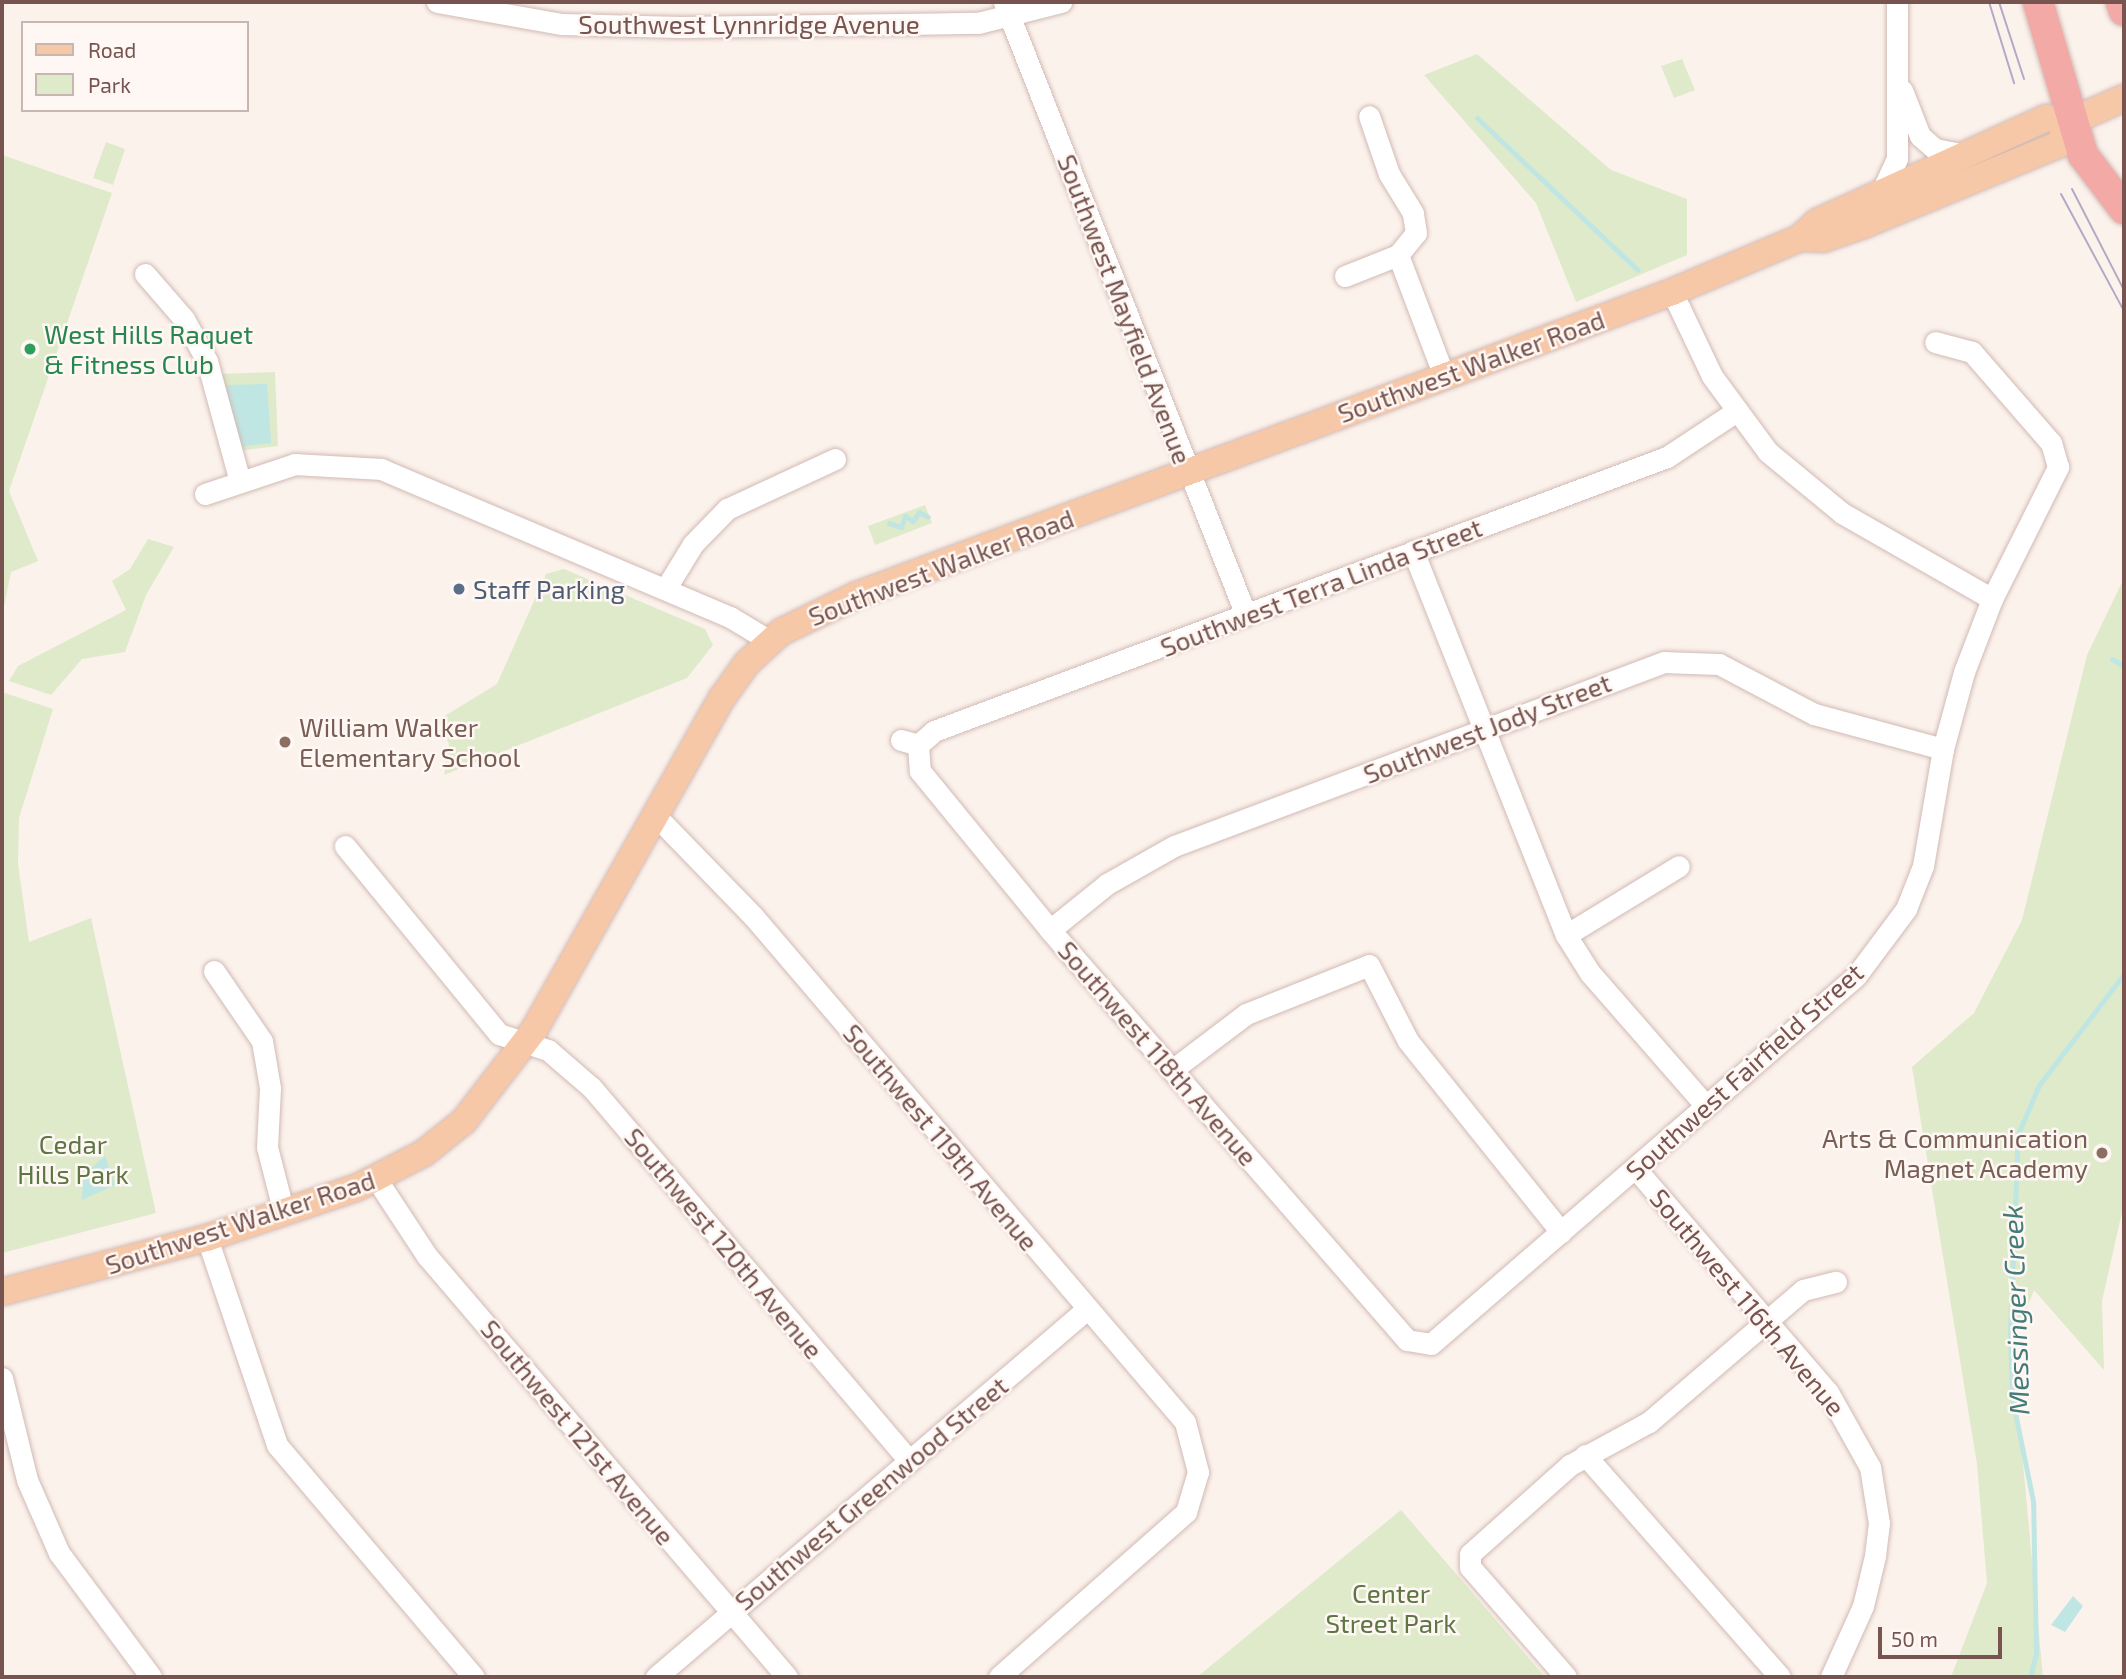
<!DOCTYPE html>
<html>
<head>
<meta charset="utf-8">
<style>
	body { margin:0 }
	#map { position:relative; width:2126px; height:1679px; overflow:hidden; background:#fcf2ec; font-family:"Exo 2",sans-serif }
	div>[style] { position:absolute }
	.green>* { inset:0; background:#deeaca }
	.water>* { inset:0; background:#c0e6e3 }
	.stream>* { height:5px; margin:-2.5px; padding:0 2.5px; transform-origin:2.5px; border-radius:2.5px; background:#c0e6e3 }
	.roads { filter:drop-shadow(0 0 2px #d1bab4) drop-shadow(0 0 2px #d1bab4) }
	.minor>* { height:21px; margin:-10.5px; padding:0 10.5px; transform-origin:10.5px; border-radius:10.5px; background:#fff }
	.major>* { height:26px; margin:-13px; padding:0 13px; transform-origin:13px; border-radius:13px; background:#f7c8a8 }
	.highway>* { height:30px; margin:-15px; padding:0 15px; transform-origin:15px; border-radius:15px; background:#f3a9a6 }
	.tram>* { height:2px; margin:-1px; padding:0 1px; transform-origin:1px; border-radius:1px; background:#b2a9c7 }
	.dots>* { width:19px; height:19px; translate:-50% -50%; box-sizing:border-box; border:4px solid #fef7f3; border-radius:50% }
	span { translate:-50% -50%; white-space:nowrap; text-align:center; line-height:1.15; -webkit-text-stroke:5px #fef7f3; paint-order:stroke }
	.street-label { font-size:26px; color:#77544f }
	.leisure-label { font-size:26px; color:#27864d }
	.left { translate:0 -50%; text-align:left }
	.service-label { font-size:26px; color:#4e5e75 }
	.education-label { font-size:26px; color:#785e54 }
	.right { translate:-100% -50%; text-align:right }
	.park-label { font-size:26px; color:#5e7644 }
	.water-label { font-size:28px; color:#427b78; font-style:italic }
	.frame { position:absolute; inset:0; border:4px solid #77544f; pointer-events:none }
	.legend { position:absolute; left:21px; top:21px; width:228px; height:91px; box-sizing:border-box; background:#fef7f3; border:2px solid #c8b6b1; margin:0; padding:9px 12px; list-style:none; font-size:21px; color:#77544f }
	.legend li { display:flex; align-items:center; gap:14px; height:35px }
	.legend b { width:35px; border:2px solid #c8b6b1 }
	.scale { position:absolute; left:1878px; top:1627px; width:124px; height:32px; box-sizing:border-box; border:4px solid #77544f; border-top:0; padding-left:9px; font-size:21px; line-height:24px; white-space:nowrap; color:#77544f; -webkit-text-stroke:5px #fef7f3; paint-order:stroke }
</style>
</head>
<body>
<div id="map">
	<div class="green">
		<div style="clip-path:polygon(1477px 54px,1611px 170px,1687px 199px,1687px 255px,1576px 302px,1536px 203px,1424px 75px)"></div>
		<div style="clip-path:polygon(1682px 59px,1695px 90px,1674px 98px,1661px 66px)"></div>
		<div style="clip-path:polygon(106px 142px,125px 149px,113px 185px,93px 178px)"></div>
		<div style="clip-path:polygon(2px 155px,112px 193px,9px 491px,38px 561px,11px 572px,2px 617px)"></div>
		<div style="clip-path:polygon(275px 372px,278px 446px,238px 451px,220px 374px)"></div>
		<div style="clip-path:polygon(925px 505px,932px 523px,875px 545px,868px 526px)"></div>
		<div style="clip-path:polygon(148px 539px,174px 547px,146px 595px,125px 652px,82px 659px,51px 695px,9px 681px,18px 666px,126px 610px,112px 581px,130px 569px)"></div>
		<div style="clip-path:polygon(564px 569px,705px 629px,713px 645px,687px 678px,444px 775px,449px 744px,438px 720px,497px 684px,546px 574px)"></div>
		<div style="clip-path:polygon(2124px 578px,2124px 1203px,2102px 1301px,2104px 1370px,2034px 1290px,2012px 1346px,2043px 1677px,1951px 1677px,1987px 1583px,1977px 1464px,1912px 1067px,1974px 1013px,2022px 920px,2087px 655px)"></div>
		<div style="clip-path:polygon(2px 692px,53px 709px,19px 818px,18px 864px,29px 942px,91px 918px,156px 1213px,2px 1253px)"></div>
		<div style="clip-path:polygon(1401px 1510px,1545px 1677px,1197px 1677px)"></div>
	</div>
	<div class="water">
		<div style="clip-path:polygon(267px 384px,271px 443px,238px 447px,224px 385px)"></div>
		<div style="clip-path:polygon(105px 1156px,115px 1185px,82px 1200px,83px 1175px)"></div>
		<div style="clip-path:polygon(2073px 1596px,2083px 1606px,2065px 1632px,2051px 1625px)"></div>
	</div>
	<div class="stream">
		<div style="left:1477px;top:118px;width:221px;rotate:43.4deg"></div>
		<div style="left:889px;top:523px;width:13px;rotate:18deg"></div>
		<div style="left:901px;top:527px;width:12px;rotate:-70deg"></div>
		<div style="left:905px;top:516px;width:9px;rotate:32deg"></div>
		<div style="left:913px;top:521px;width:11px;rotate:-56deg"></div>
		<div style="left:919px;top:512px;width:10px;rotate:29deg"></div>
		<div style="left:2112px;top:659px;width:14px;rotate:30deg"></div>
		<div style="left:2030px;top:1677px;width:25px;rotate:-76deg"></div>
		<div style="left:2036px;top:1653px;width:152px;rotate:-91.1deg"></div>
		<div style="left:2033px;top:1501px;width:105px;rotate:-101.5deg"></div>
		<div style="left:2012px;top:1398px;width:68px;rotate:-91.7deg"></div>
		<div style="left:2010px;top:1330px;width:196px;rotate:-87.7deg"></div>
		<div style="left:2018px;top:1134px;width:53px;rotate:-66.8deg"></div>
		<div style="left:2039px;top:1085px;width:140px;rotate:-52.6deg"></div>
	</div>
	<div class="roads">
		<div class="minor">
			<div style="left:437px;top:2px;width:127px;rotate:10deg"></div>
			<div style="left:562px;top:24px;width:118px;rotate:1.5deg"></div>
			<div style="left:680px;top:27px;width:298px;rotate:-0.8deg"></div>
			<div style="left:978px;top:23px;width:86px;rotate:-14.2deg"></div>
			<div style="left:1004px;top:2px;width:659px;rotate:68.46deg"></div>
			<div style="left:1902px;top:90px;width:49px;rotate:68.6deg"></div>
			<div style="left:1920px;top:136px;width:20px;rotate:41deg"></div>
			<div style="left:1935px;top:149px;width:32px;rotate:11deg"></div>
			<div style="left:1881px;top:193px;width:38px;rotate:-65deg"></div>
			<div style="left:1897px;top:158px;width:156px;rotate:-90deg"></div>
			<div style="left:1398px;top:255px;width:129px;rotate:69.2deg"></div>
			<div style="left:145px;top:274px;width:60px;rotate:49.1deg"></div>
			<div style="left:184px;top:319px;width:48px;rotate:61.3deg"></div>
			<div style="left:207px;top:361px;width:121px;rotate:74.7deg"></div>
			<div style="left:1345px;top:276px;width:57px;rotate:-21.6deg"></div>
			<div style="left:1398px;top:255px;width:28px;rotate:-51deg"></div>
			<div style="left:1416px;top:233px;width:20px;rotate:-99deg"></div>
			<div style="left:1413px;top:213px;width:46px;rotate:-121.6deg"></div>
			<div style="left:1389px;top:174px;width:61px;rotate:-109deg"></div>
			<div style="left:1672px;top:292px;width:93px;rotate:64.5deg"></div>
			<div style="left:1712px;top:376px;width:94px;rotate:53.6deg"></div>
			<div style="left:1768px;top:452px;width:96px;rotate:39.5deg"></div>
			<div style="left:1842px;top:513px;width:173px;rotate:29.8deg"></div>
			<div style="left:205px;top:494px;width:95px;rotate:-18.4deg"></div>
			<div style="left:295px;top:464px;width:86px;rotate:3.3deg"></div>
			<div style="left:381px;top:469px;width:379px;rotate:23deg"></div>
			<div style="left:730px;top:617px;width:47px;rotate:31deg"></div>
			<div style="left:1413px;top:551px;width:413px;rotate:68.3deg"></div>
			<div style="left:1566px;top:935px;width:45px;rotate:57.7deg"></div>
			<div style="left:1590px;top:973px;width:176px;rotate:48.9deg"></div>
			<div style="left:666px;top:588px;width:52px;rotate:-58.5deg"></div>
			<div style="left:693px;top:544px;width:49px;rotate:-45.8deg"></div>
			<div style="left:727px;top:509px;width:119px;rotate:-24.8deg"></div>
			<div style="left:901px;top:740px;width:18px;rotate:16deg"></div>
			<div style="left:918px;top:745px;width:21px;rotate:-41deg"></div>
			<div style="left:934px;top:731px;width:783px;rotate:-20.5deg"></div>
			<div style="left:1667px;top:457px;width:82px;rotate:-33.5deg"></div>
			<div style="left:918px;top:745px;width:26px;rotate:86deg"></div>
			<div style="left:920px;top:771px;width:205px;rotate:50.7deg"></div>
			<div style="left:1050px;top:930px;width:544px;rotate:48.95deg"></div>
			<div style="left:1407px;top:1340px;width:24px;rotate:9deg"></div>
			<div style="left:1431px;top:1344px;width:562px;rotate:-40.89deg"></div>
			<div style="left:1856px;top:976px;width:84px;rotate:-53.3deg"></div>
			<div style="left:1906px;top:909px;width:46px;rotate:-68.4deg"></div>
			<div style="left:1923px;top:866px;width:119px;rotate:-80.3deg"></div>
			<div style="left:1943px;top:749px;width:80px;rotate:-74.7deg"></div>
			<div style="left:1964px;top:672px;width:78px;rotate:-69deg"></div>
			<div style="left:1992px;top:599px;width:148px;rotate:-63.4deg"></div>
			<div style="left:2058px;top:467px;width:25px;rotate:-106deg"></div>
			<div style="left:2051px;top:443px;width:121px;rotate:-131deg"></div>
			<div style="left:1972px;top:352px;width:38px;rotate:-165deg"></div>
			<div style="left:657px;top:817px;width:138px;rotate:45.9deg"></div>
			<div style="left:753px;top:916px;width:665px;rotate:49.51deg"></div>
			<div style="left:1185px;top:1422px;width:52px;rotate:75.4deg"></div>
			<div style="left:1198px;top:1472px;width:42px;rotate:106.7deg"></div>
			<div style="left:1186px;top:1512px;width:249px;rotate:138.6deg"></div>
			<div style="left:345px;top:846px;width:243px;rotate:50.7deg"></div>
			<div style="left:499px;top:1034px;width:52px;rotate:18.1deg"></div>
			<div style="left:548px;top:1050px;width:58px;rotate:40.8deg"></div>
			<div style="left:592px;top:1088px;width:490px;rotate:49.6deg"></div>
			<div style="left:1050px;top:930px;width:73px;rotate:-38.9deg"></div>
			<div style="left:1107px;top:884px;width:77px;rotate:-29.6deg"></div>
			<div style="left:1174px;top:846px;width:523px;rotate:-20.58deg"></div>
			<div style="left:1664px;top:662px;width:55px;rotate:2.1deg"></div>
			<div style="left:1719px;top:664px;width:107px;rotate:27.8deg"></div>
			<div style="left:1814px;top:714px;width:134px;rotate:15.2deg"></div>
			<div style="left:1566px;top:935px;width:132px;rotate:-31.4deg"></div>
			<div style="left:214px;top:971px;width:85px;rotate:55.6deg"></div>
			<div style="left:262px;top:1041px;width:48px;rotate:80.3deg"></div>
			<div style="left:270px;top:1088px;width:59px;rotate:92.9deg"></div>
			<div style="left:267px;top:1147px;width:68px;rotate:75.6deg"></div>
			<div style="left:1172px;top:1070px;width:93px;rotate:-37.1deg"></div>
			<div style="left:1246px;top:1014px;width:132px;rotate:-21.7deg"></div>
			<div style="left:1369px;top:965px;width:85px;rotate:62.8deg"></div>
			<div style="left:1408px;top:1041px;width:245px;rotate:51.3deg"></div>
			<div style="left:1635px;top:1168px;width:296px;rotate:49.3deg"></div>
			<div style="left:1828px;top:1392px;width:86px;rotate:60.8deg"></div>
			<div style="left:1870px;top:1467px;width:57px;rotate:80.9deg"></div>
			<div style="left:1879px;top:1523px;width:33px;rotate:97deg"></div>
			<div style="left:1875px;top:1556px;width:51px;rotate:103.5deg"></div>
			<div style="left:1863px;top:1606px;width:78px;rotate:114.3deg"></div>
			<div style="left:377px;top:1180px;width:91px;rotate:56.7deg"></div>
			<div style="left:427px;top:1256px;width:554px;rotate:49.47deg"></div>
			<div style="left:207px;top:1238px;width:219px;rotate:71.3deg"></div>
			<div style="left:277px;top:1445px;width:304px;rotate:49.7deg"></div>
			<div style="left:2px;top:1378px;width:105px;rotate:76.2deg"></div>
			<div style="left:27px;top:1480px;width:80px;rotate:66.3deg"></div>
			<div style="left:59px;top:1553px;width:154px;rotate:53.4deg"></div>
			<div style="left:1585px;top:1455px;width:295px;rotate:48.7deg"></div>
			<div style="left:656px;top:1677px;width:567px;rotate:-40.49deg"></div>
			<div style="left:1566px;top:1677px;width:146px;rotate:-131.1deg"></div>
			<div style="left:1470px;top:1567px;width:13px;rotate:-90deg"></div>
			<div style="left:1470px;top:1554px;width:134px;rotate:-41.7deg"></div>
			<div style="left:1570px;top:1465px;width:90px;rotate:-28.6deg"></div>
			<div style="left:1649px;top:1422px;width:203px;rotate:-40.6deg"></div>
			<div style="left:1803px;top:1290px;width:34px;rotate:-14deg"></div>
		</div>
		<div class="major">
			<div style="left:1800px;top:238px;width:23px;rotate:2deg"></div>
			<div style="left:1823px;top:239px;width:46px;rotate:-19.2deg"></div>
			<div style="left:1866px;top:224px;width:208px;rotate:-22.4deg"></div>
			<div style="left:2058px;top:145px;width:28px;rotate:-60deg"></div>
			<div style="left:2px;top:1292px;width:212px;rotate:-14.8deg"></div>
			<div style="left:207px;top:1238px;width:157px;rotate:-18.6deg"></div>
			<div style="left:356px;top:1188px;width:76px;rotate:-27.2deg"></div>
			<div style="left:424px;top:1153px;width:51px;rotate:-38.7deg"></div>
			<div style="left:464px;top:1121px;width:115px;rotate:-52.4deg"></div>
			<div style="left:534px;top:1030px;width:382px;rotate:-60.5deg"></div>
			<div style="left:722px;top:698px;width:43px;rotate:-54.5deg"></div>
			<div style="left:747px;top:663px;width:46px;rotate:-42.4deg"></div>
			<div style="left:781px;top:632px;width:85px;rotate:-26deg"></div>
			<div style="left:857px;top:595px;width:870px;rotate:-20.39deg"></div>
			<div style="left:1672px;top:292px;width:139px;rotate:-22.9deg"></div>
			<div style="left:1800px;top:238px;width:23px;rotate:-43deg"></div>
			<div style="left:1817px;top:222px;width:252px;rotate:-24.4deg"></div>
			<div style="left:2046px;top:118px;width:26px;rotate:7deg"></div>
			<div style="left:2072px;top:121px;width:57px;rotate:-23.9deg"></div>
		</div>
		<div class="highway">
			<div style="left:2038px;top:2px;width:159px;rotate:73.6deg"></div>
			<div style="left:2083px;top:155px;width:68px;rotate:52.8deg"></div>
			<div style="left:2121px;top:2px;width:9px;rotate:72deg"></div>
		</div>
	</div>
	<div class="tram">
		<div style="left:1989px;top:2px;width:85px;rotate:72.8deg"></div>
		<div style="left:1999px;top:2px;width:81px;rotate:72deg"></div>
		<div style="left:2072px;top:189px;width:114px;rotate:62.8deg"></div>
		<div style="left:2061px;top:194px;width:133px;rotate:61.7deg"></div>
	</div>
	<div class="dots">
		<div style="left:30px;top:349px;background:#2e9e5b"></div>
		<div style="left:459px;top:589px;background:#5c6f8a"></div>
		<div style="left:285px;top:742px;background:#8d6e63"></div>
		<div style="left:2102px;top:1153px;background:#8d6e63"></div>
	</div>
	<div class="street-label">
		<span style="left:749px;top:24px">Southwest Lynnridge Avenue</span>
		<span style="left:1125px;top:309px;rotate:69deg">Southwest Mayfield Avenue</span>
		<span style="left:1471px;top:366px;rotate:-20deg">Southwest Walker Road</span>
		<span style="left:941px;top:567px;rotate:-21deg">Southwest Walker Road</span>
		<span style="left:1321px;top:587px;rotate:-21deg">Southwest Terra Linda Street</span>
		<span style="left:1487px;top:728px;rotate:-21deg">Southwest Jody Street</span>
		<span style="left:1158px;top:1053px;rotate:49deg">Southwest 118th Avenue</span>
		<span style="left:1744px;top:1071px;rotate:-42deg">Southwest Fairfield Street</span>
		<span style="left:941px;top:1137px;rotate:50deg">Southwest 119th Avenue</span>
		<span style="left:240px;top:1222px;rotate:-18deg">Southwest Walker Road</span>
		<span style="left:724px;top:1243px;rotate:50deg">Southwest 120th Avenue</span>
		<span style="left:1748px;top:1302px;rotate:50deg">Southwest 116th Avenue</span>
		<span style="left:578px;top:1432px;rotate:50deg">Southwest 121st Avenue</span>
		<span style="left:871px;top:1493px;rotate:-40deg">Southwest Greenwood Street</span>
	</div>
	<div class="leisure-label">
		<span class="left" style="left:44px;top:349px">West Hills Raquet<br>&amp; Fitness Club</span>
	</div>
	<div class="service-label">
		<span class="left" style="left:473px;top:589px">Staff Parking</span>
	</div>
	<div class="education-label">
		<span class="left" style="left:299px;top:742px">William Walker<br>Elementary School</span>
		<span class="right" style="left:2088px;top:1153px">Arts &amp; Communication<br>Magnet Academy</span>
	</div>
	<div class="park-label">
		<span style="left:73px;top:1159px">Cedar<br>Hills Park</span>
		<span style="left:1391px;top:1608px">Center<br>Street Park</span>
	</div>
	<div class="water-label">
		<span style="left:2015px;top:1310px;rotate:-92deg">Messinger Creek</span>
	</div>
	<div class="frame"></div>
	<ul class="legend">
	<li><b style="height:9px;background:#f7c8a8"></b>Road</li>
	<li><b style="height:19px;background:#deeaca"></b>Park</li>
	</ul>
	<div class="scale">50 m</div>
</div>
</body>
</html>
